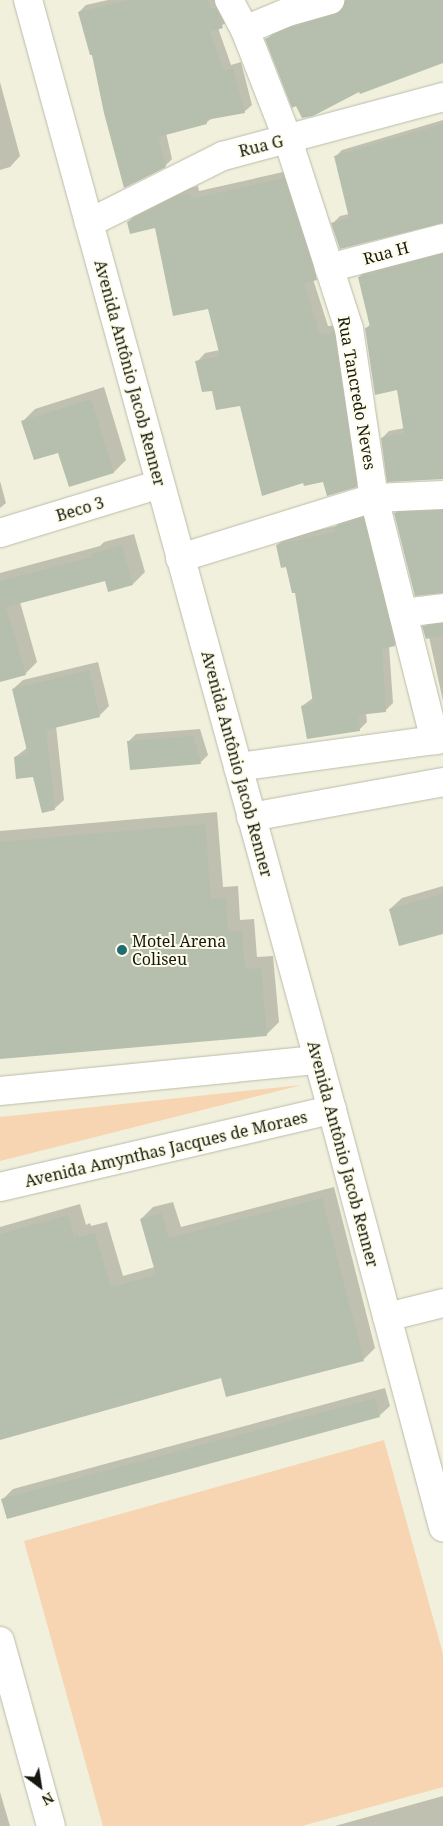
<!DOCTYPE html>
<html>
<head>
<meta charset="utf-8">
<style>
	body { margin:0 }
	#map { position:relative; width:443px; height:1826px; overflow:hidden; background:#f0f0dd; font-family:"Noto Serif",serif }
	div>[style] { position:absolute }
	.green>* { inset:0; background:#f7d5b2 }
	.shadow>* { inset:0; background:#0003 }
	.building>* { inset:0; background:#b6bead }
	.roads { filter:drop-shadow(0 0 1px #bbbba9) drop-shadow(0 0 1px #bbbba9) }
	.minor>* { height:28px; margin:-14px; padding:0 14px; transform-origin:14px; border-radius:14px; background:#fff }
	.major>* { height:28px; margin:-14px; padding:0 14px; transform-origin:14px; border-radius:14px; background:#fff }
	.dots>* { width:14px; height:14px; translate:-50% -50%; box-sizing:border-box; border:2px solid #fdfdea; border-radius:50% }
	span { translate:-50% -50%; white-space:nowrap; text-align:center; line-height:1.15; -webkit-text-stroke:4px #fdfdea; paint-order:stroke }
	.street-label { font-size:16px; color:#171711 }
	.poi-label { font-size:16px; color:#171711 }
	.left { translate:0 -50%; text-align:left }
	.north { position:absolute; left:15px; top:1761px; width:50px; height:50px; -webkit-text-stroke:4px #fdfdea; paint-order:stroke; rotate:149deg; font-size:14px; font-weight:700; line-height:20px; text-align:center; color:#171711 }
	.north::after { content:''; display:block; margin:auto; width:18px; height:22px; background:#171711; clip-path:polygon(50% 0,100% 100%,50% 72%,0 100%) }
</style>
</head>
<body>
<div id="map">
	<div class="green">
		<div style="clip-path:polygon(302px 1085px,0 1161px,0 1117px)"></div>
		<div style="clip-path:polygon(384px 1440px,443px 1654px,443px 1787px,302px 1826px,103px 1826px,24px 1541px)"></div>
	</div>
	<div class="shadow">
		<div style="clip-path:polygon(108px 0,222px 0,230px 20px,218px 28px,231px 65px,241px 62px,252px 105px,244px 112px,212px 118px,206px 123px,166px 133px,172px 159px,165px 166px,93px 53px,79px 12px,86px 5px)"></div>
		<div style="clip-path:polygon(346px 0,443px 0,443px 45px,267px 39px,274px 32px,302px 20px,343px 8px)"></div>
		<div style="clip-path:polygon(0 82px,20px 156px,10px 167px,0 170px)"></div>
		<div style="clip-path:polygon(443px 120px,443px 222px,333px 223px,340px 216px,349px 214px,335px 157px,342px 150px)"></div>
		<div style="clip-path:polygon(292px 170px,324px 270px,313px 279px,328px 326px,342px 325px,364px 477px,356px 486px,324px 481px,241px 404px,213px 390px,197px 362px,205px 353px,220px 350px,209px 307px,156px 227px,128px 222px,136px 214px,186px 189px,198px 186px,199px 191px)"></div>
		<div style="clip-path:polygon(443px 250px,443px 478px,382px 438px,389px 431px,405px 428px,398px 388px,366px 328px,371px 324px,359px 277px,366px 270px)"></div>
		<div style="clip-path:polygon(104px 387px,126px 460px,114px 472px,70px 486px,59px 451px,23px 421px,35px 409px)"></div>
		<div style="clip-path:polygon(0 481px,6px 503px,0 508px)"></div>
		<div style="clip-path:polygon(443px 504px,443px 593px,395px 513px,402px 506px)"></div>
		<div style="clip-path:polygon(370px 511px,402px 637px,394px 645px,389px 646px,393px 703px,385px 711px,366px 713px,367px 722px,359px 730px,302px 706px,313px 698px,296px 591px,277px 545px,285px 538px,336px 526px,342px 520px)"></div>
		<div style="clip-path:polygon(134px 534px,145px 572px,133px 584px,106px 579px,20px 602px,37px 662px,25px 674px,0 681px,0 573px,100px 546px,104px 542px)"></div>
		<div style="clip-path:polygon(443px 617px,443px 701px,429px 637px,424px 627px,431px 620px)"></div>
		<div style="clip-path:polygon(98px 662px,109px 706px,99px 716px,56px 726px,64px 800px,54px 809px,34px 775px,15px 757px,27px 748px,13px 689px,23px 680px)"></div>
		<div style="clip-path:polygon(200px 729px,208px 755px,200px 763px,128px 742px,136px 734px)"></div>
		<div style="clip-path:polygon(217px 812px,223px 887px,238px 886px,240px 920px,254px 919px,257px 957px,273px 956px,279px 1022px,266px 1035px,0 1057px,0 831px)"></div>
		<div style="clip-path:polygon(443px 886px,443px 933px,390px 909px,402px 898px)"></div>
		<div style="clip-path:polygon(334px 1187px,375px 1348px,363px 1360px,222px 1377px,0 1439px,0 1227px,80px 1204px,86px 1225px,90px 1223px,91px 1226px,107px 1222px,123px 1276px,155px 1267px,141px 1219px,153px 1207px,173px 1202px,181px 1227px)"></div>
		<div style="clip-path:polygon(385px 1388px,390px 1406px,379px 1416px,3px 1499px,13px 1489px)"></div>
		<div style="clip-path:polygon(0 1792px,10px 1826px,0 1826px)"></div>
		<div style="clip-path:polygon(443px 1796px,443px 1826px,335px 1826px)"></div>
	</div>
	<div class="building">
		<div style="clip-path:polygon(129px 0,208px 0,210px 9px,216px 8px,223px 28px,210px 32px,224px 71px,233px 68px,245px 113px,206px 120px,207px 124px,158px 137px,166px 167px,124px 188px,104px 113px,92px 55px,90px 55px,78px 12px)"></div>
		<div style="clip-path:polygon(345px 0,443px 0,443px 63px,360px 94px,359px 92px,313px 116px,302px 118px,296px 106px,292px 108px,265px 39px,293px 27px,335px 15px,342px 10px)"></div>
		<div style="clip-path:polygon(443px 124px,443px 223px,340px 249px,331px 223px,349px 218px,334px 156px)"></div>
		<div style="clip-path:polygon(284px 178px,317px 280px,304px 283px,320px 334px,334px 333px,357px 487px,327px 496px,323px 482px,304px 486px,303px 483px,262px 496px,240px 406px,216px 410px,212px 391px,202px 392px,195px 361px,220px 356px,208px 309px,173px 316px,155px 228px,130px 234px,127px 222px,176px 197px,190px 194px,191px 199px)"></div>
		<div style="clip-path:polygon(443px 254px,443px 479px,387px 482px,381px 438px,404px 433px,397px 390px,375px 395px,365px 328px,370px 327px,358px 277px)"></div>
		<div style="clip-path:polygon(91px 399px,114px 473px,69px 487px,58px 453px,34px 460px,21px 421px)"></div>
		<div style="clip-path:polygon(443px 511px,443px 593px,415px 596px,394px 513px)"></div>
		<div style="clip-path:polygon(363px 518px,395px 646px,382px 649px,386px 712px,358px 715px,360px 731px,307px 739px,301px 706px,313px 703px,308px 671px,295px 593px,292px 593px,286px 567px,281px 568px,276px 545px,335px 532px,334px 527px)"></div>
		<div style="clip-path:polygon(122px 545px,133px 585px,108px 592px,105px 581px,6px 607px,26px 675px,0 682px,0 581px,92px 557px,91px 554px)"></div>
		<div style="clip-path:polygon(443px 624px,443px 635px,426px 639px,422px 626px)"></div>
		<div style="clip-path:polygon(89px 670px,100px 717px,46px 730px,55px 810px,42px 813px,33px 777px,16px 779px,14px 757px,28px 755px,12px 689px)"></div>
		<div style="clip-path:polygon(193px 736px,201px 764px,130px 770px,127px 741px)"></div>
		<div style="clip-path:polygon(205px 824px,211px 899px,226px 898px,228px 932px,242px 930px,245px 969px,261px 968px,267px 1036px,0 1059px,0 842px)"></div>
		<div style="clip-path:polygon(443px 894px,443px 934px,399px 946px,389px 909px)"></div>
		<div style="clip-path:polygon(322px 1198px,364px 1361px,226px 1397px,221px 1378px,0 1440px,0 1234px,68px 1215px,74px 1236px,79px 1235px,79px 1237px,95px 1233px,111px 1287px,156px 1275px,140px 1219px,162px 1213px,169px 1238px)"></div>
		<div style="clip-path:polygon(375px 1398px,380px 1417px,7px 1519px,1px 1499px)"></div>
	</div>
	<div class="roads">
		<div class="minor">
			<div style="left:229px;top:0;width:34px;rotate:62deg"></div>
			<div style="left:245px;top:30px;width:118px;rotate:68.6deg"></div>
			<div style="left:288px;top:140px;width:199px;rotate:72.1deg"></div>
			<div style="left:349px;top:329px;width:171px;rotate:81.6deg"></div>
			<div style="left:374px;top:498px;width:250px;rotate:75.9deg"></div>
			<div style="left:245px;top:30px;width:47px;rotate:-22.7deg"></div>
			<div style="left:288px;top:12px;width:44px;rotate:-15.9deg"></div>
			<div style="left:89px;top:223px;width:150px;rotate:-26.6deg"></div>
			<div style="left:223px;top:156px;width:228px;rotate:-15deg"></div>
			<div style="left:329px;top:268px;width:118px;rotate:-14.7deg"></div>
			<div style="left:0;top:533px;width:167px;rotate:-17deg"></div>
			<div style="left:180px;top:558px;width:203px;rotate:-17.2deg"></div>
			<div style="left:374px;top:498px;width:69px;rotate:-2.5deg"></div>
			<div style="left:403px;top:613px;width:40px;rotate:-7.1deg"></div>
			<div style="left:238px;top:767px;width:207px;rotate:-7.8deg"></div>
			<div style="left:251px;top:817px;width:195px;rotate:-10.3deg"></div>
			<div style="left:0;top:1091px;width:320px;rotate:-5.6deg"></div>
			<div style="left:0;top:1187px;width:341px;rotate:-13.1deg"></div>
			<div style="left:387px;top:1317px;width:58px;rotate:-14deg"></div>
			<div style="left:0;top:1641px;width:192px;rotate:74.6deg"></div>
		</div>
		<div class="major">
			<div style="left:28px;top:0;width:1151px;rotate:74.68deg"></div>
			<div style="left:332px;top:1110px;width:432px;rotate:75.1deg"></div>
		</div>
	</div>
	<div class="dots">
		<div style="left:122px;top:950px;background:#216b75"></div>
	</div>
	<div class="street-label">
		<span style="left:261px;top:146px;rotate:-14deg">Rua G</span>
		<span style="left:386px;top:253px;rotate:-15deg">Rua H</span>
		<span style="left:130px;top:373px;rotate:75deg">Avenida Antônio Jacob Renner</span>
		<span style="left:357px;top:393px;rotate:80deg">Rua Tancredo Neves</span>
		<span style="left:80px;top:509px;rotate:-17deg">Beco 3</span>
		<span style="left:237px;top:764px;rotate:75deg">Avenida Antônio Jacob Renner</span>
		<span style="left:166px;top:1149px;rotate:-13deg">Avenida Amynthas Jacques de Moraes</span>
		<span style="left:343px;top:1154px;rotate:75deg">Avenida Antônio Jacob Renner</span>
	</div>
	<div class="poi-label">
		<span class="left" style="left:132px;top:950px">Motel Arena<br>Coliseu</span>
	</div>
	<div class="north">N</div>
</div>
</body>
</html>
